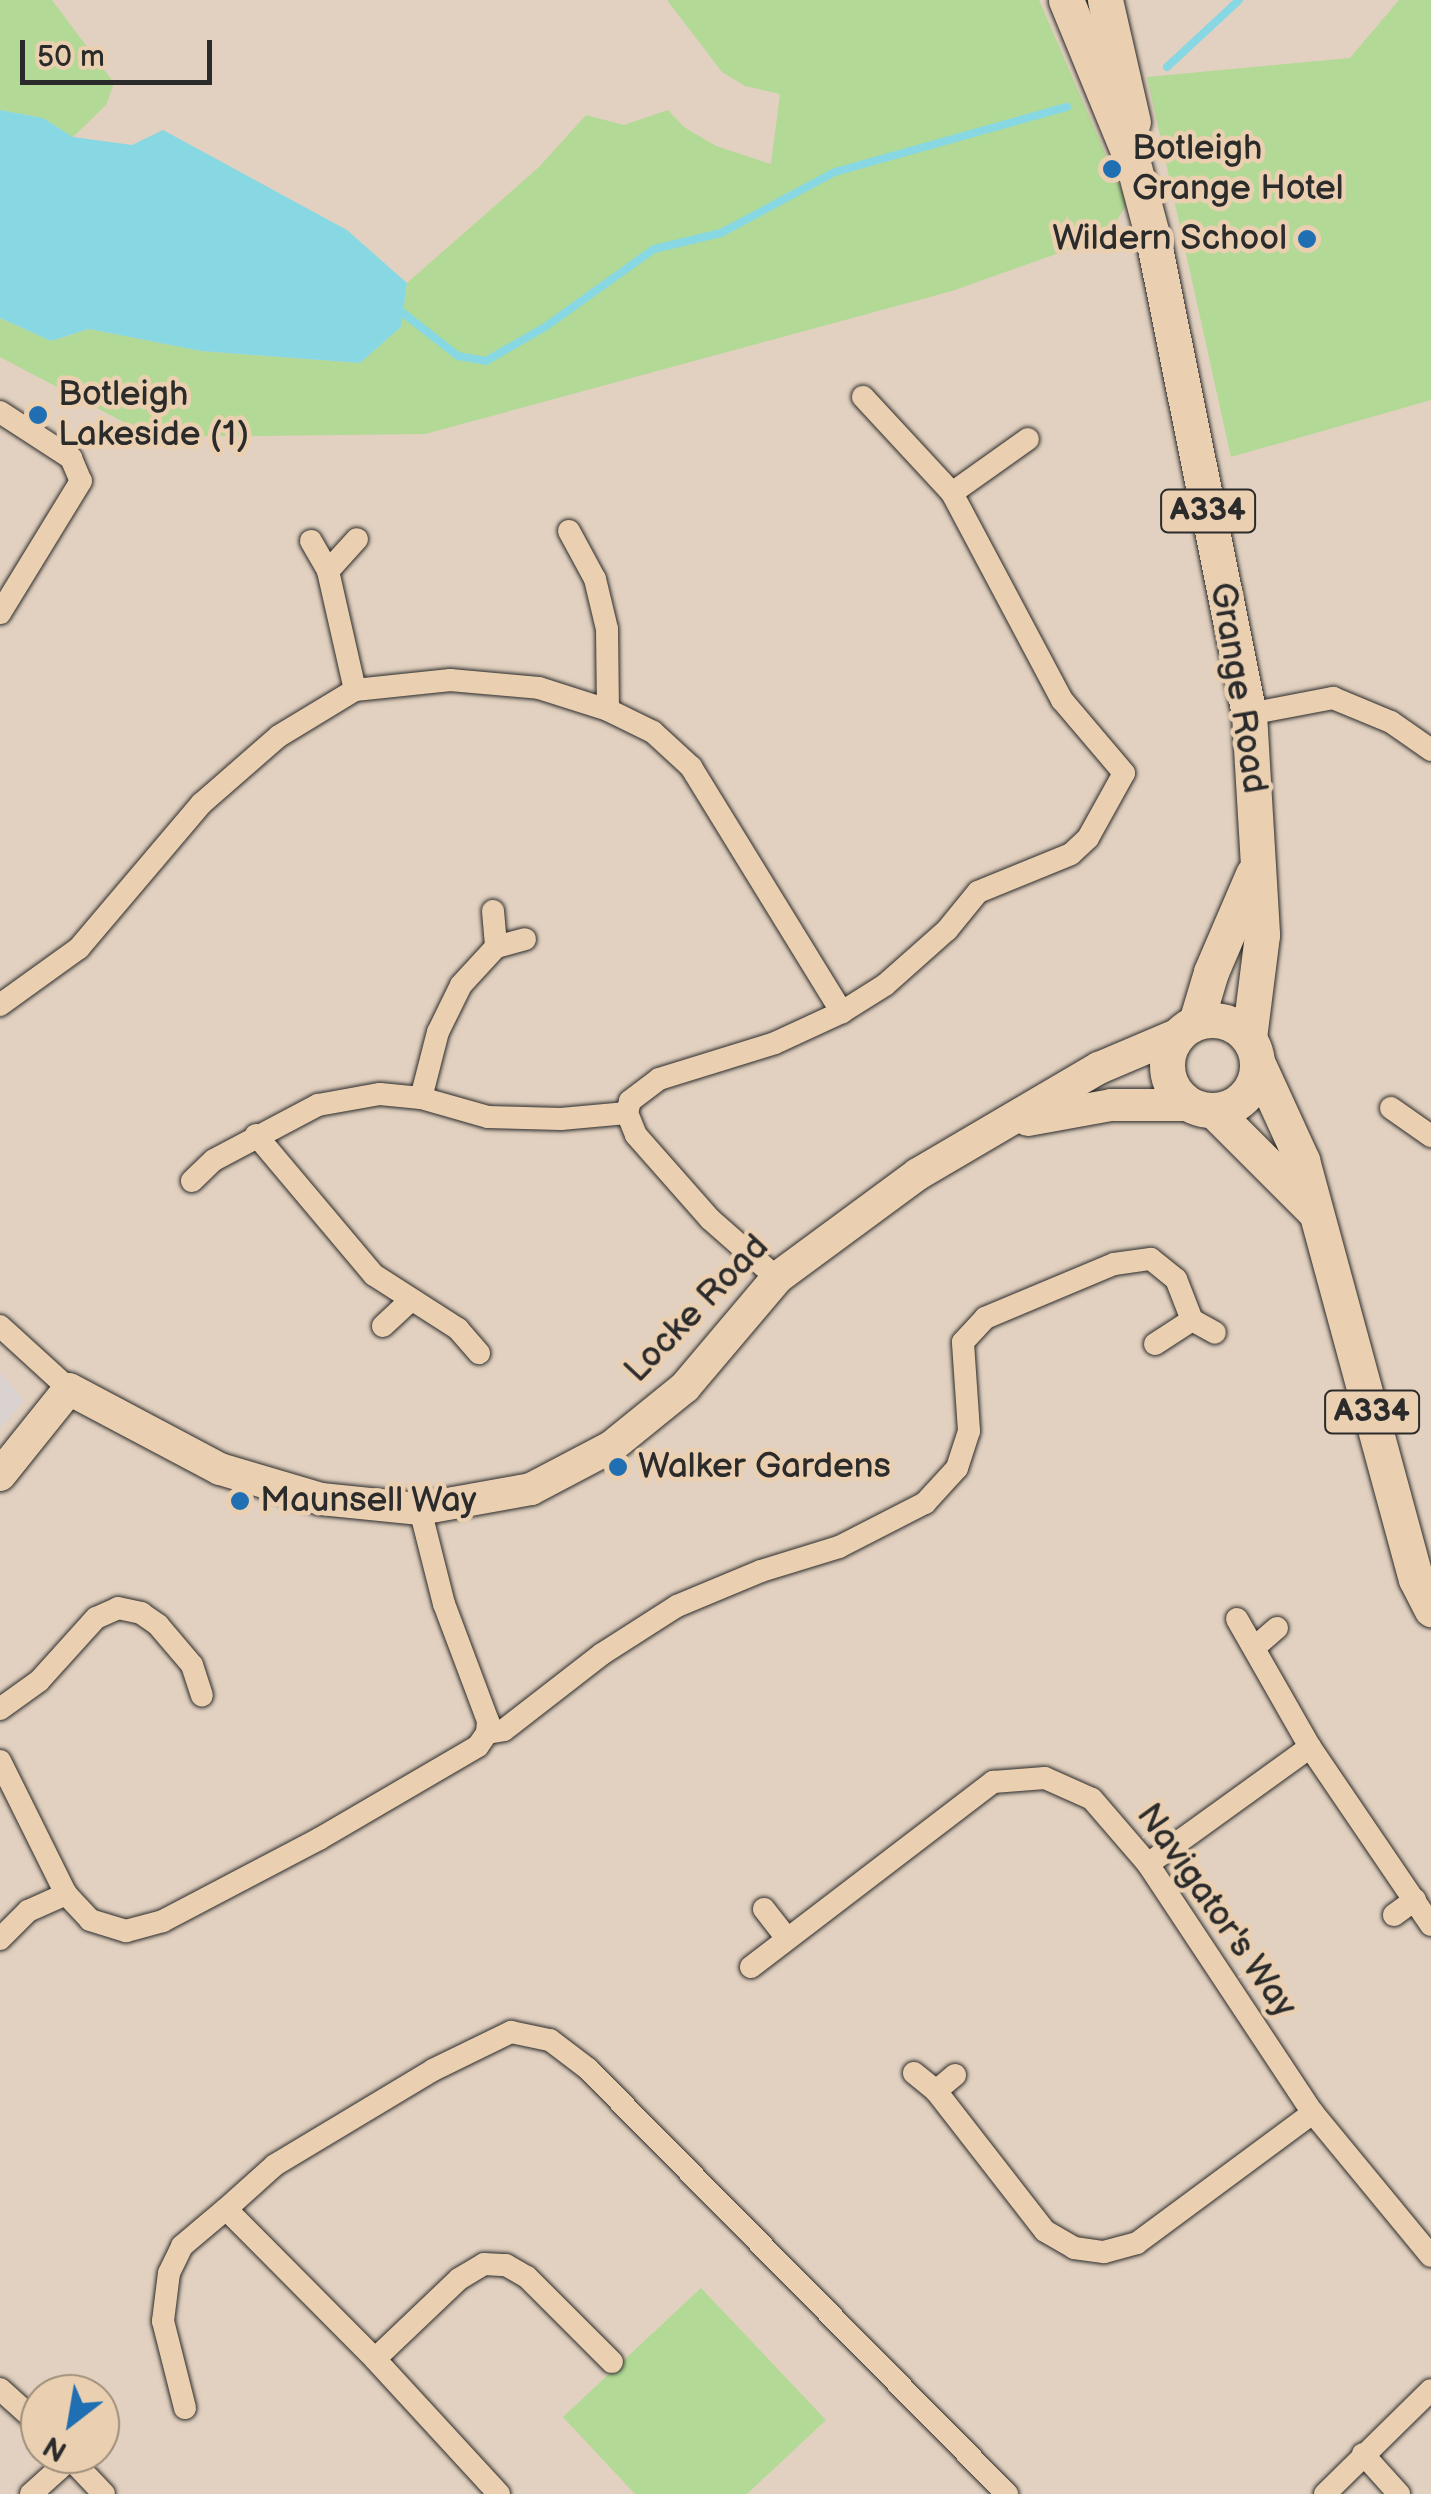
<!DOCTYPE html>
<html>
<head>
<meta charset="utf-8">
<style>
	body { margin:0 }
	#map { position:relative; width:1431px; height:2494px; overflow:hidden; background:#e2d1c0; font-family:"Balsamiq Sans",sans-serif }
	div>[style] { position:absolute }
	.built>* { inset:0; background:#d9d2d1 }
	.green>* { inset:0; background:#b2d995 }
	.water>* { inset:0; background:#88d8e3 }
	.stream>* { height:8px; margin:-4px; padding:0 4px; transform-origin:4px; border-radius:4px; background:#88d8e3 }
	.roads { filter:drop-shadow(0 0 2px #2b2b2b) drop-shadow(0 0 2px #2b2b2b) }
	.street>* { height:22px; margin:-11px; padding:0 11px; transform-origin:11px; border-radius:11px; background:#ead0b1 }
	.secondary>* { height:32px; margin:-16px; padding:0 16px; transform-origin:16px; border-radius:16px; background:#ead0b1 }
	.primary>* { height:35px; margin:-17.5px; padding:0 17.5px; transform-origin:17.5px; border-radius:17.5px; background:#ead0b1 }
	.primary>.ring { margin:-17.5px; padding:0; box-sizing:content-box; background:none; border:35px solid #ead0b1; border-radius:50% }
	.dots>* { width:28px; height:28px; translate:-50% -50%; box-sizing:border-box; border:5px solid #ead0b1; border-radius:50% }
	span { translate:-50% -50%; white-space:nowrap; text-align:center; line-height:1.15; -webkit-text-stroke:9px #ead0b1; paint-order:stroke }
	.shield-label span { padding:2px 8px; background:#ead0b1; border:2px solid; border-radius:8px; -webkit-text-stroke-width:0 }
	.shield-label { font-size:32px; color:#2b2b2b; font-weight:700 }
	.poi-label { font-size:35px; color:#2b2b2b }
	.left { translate:0 -50%; text-align:left }
	.right { translate:-100% -50%; text-align:right }
	.street-label { font-size:35px; color:#2b2b2b }
	.north { position:absolute; left:20px; top:2374px; width:100px; height:100px; box-sizing:border-box; background:#ead0b1; border:2px solid #9e8e7b; border-radius:50%; rotate:211deg; font-size:28px; font-weight:700; line-height:40px; text-align:center; color:#2b2b2b }
	.north::after { content:''; display:block; margin:auto; width:35px; height:45px; background:#1f6fb2; clip-path:polygon(50% 0,100% 100%,50% 72%,0 100%) }
	.scale { position:absolute; left:20px; top:40px; width:192px; height:45px; box-sizing:border-box; border:5px solid #2b2b2b; border-top:0; padding-left:12px; font-size:30px; line-height:35px; white-space:nowrap; color:#2b2b2b; -webkit-text-stroke:8px #ead0b1; paint-order:stroke }
</style>
</head>
<body>
<div id="map">
	<div class="built">
		<div style="clip-path:polygon(0 1372px,24px 1401px,0 1428px)"></div>
	</div>
	<div class="green">
		<div style="clip-path:polygon(0 0,52px 0,114px 83px,106px 105px,73px 137px,43px 118px,0 110px)"></div>
		<div style="clip-path:polygon(667px 0,1039px 0,1127px 204px,1107px 236px,952px 291px,425px 434px,152px 437px,0 357px,0 318px,51px 341px,89px 329px,201px 351px,360px 363px,401px 327px,407px 283px,539px 167px,586px 115px,624px 125px,668px 110px,684px 127px,716px 146px,771px 164px,780px 94px,745px 86px,722px 72px)"></div>
		<div style="clip-path:polygon(1399px 0,1431px 0,1431px 400px,1231px 457px,1147px 77px,1350px 58px)"></div>
		<div style="clip-path:polygon(701px 2288px,826px 2420px,747px 2494px,635px 2494px,563px 2417px)"></div>
	</div>
	<div class="water">
		<div style="clip-path:polygon(0 110px,43px 118px,73px 137px,132px 145px,163px 130px,347px 230px,407px 283px,401px 327px,360px 363px,201px 351px,89px 329px,51px 341px,0 318px)"></div>
	</div>
	<div class="stream">
		<div style="left:1167px;top:67px;width:98px;rotate:-42.9deg"></div>
		<div style="left:403px;top:313px;width:70px;rotate:38deg"></div>
		<div style="left:458px;top:356px;width:28px;rotate:10deg"></div>
		<div style="left:486px;top:361px;width:68px;rotate:-30deg"></div>
		<div style="left:545px;top:327px;width:134px;rotate:-35.6deg"></div>
		<div style="left:654px;top:249px;width:69px;rotate:-13.4deg"></div>
		<div style="left:721px;top:233px;width:129px;rotate:-28.2deg"></div>
		<div style="left:835px;top:172px;width:241px;rotate:-15.7deg"></div>
	</div>
	<div class="roads">
		<div class="street">
			<div style="left:0;top:412px;width:85px;rotate:32.9deg"></div>
			<div style="left:71px;top:458px;width:25px;rotate:67deg"></div>
			<div style="left:81px;top:481px;width:155px;rotate:121.5deg"></div>
			<div style="left:952px;top:493px;width:93px;rotate:-35.4deg"></div>
			<div style="left:569px;top:531px;width:55px;rotate:61.6deg"></div>
			<div style="left:595px;top:579px;width:51px;rotate:76.5deg"></div>
			<div style="left:607px;top:629px;width:81px;rotate:89.3deg"></div>
			<div style="left:311px;top:541px;width:34px;rotate:60deg"></div>
			<div style="left:328px;top:571px;width:122px;rotate:77.2deg"></div>
			<div style="left:328px;top:571px;width:43px;rotate:-47.8deg"></div>
			<div style="left:1249px;top:714px;width:86px;rotate:-10.8deg"></div>
			<div style="left:1333px;top:698px;width:63px;rotate:22.5deg"></div>
			<div style="left:1391px;top:722px;width:49px;rotate:35deg"></div>
			<div style="left:493px;top:911px;width:36px;rotate:85deg"></div>
			<div style="left:0;top:1005px;width:97px;rotate:-35.8deg"></div>
			<div style="left:79px;top:948px;width:189px;rotate:-49.7deg"></div>
			<div style="left:201px;top:804px;width:103px;rotate:-41.1deg"></div>
			<div style="left:279px;top:736px;width:89px;rotate:-31.2deg"></div>
			<div style="left:355px;top:690px;width:96px;rotate:-6deg"></div>
			<div style="left:450px;top:680px;width:89px;rotate:5.1deg"></div>
			<div style="left:539px;top:688px;width:72px;rotate:17.7deg"></div>
			<div style="left:608px;top:710px;width:50px;rotate:26.1deg"></div>
			<div style="left:653px;top:732px;width:52px;rotate:42.6deg"></div>
			<div style="left:691px;top:767px;width:288px;rotate:58.4deg"></div>
			<div style="left:421px;top:1098px;width:68px;rotate:-75.6deg"></div>
			<div style="left:438px;top:1032px;width:52px;rotate:-63.9deg"></div>
			<div style="left:461px;top:985px;width:52px;rotate:-47.4deg"></div>
			<div style="left:496px;top:947px;width:30px;rotate:-15deg"></div>
			<div style="left:1391px;top:1108px;width:49px;rotate:35deg"></div>
			<div style="left:256px;top:1135px;width:183px;rotate:49.9deg"></div>
			<div style="left:374px;top:1275px;width:100px;rotate:32.7deg"></div>
			<div style="left:458px;top:1329px;width:32px;rotate:49deg"></div>
			<div style="left:192px;top:1181px;width:30px;rotate:-44deg"></div>
			<div style="left:214px;top:1160px;width:118px;rotate:-27.9deg"></div>
			<div style="left:318px;top:1105px;width:63px;rotate:-10.1deg"></div>
			<div style="left:380px;top:1094px;width:41px;rotate:5.6deg"></div>
			<div style="left:421px;top:1098px;width:70px;rotate:15.8deg"></div>
			<div style="left:488px;top:1117px;width:73px;rotate:1.6deg"></div>
			<div style="left:561px;top:1119px;width:66px;rotate:-5.2deg"></div>
			<div style="left:777px;top:1278px;width:89px;rotate:-138.6deg"></div>
			<div style="left:710px;top:1219px;width:112px;rotate:-131.4deg"></div>
			<div style="left:636px;top:1135px;width:24px;rotate:-112deg"></div>
			<div style="left:627px;top:1113px;width:12px;rotate:-76deg"></div>
			<div style="left:630px;top:1101px;width:36px;rotate:-37deg"></div>
			<div style="left:659px;top:1079px;width:121px;rotate:-17.2deg"></div>
			<div style="left:775px;top:1043px;width:74px;rotate:-24.8deg"></div>
			<div style="left:842px;top:1012px;width:51px;rotate:-32.1deg"></div>
			<div style="left:885px;top:985px;width:83px;rotate:-41.6deg"></div>
			<div style="left:947px;top:930px;width:49px;rotate:-50.8deg"></div>
			<div style="left:978px;top:892px;width:100px;rotate:-22.2deg"></div>
			<div style="left:1071px;top:854px;width:23px;rotate:-43deg"></div>
			<div style="left:1088px;top:838px;width:74px;rotate:-61deg"></div>
			<div style="left:1124px;top:773px;width:96px;rotate:-130.3deg"></div>
			<div style="left:1062px;top:700px;width:234px;rotate:-118deg"></div>
			<div style="left:952px;top:493px;width:131px;rotate:-132.8deg"></div>
			<div style="left:1192px;top:1320px;width:26px;rotate:29deg"></div>
			<div style="left:0;top:1326px;width:93px;rotate:42.4deg"></div>
			<div style="left:383px;top:1326px;width:35px;rotate:-43deg"></div>
			<div style="left:1237px;top:1619px;width:147px;rotate:60.3deg"></div>
			<div style="left:1310px;top:1747px;width:215px;rotate:55.8deg"></div>
			<div style="left:1255px;top:1647px;width:29px;rotate:-41deg"></div>
			<div style="left:0;top:1709px;width:48px;rotate:-35.7deg"></div>
			<div style="left:39px;top:1681px;width:85px;rotate:-47.9deg"></div>
			<div style="left:96px;top:1618px;width:24px;rotate:-24deg"></div>
			<div style="left:118px;top:1608px;width:24px;rotate:12deg"></div>
			<div style="left:141px;top:1613px;width:21px;rotate:35deg"></div>
			<div style="left:158px;top:1625px;width:52px;rotate:49.6deg"></div>
			<div style="left:192px;top:1665px;width:32px;rotate:72deg"></div>
			<div style="left:487px;top:1733px;width:17px;rotate:-10deg"></div>
			<div style="left:504px;top:1730px;width:124px;rotate:-37.8deg"></div>
			<div style="left:602px;top:1654px;width:89px;rotate:-32.6deg"></div>
			<div style="left:677px;top:1606px;width:91px;rotate:-22.6deg"></div>
			<div style="left:761px;top:1571px;width:82px;rotate:-17.1deg"></div>
			<div style="left:839px;top:1547px;width:97px;rotate:-27.1deg"></div>
			<div style="left:925px;top:1503px;width:47px;rotate:-47.6deg"></div>
			<div style="left:957px;top:1468px;width:39px;rotate:-72deg"></div>
			<div style="left:969px;top:1431px;width:89px;rotate:-93.9deg"></div>
			<div style="left:963px;top:1342px;width:33px;rotate:-47deg"></div>
			<div style="left:985px;top:1318px;width:140px;rotate:-22.7deg"></div>
			<div style="left:1114px;top:1264px;width:37px;rotate:-8deg"></div>
			<div style="left:1151px;top:1259px;width:32px;rotate:39deg"></div>
			<div style="left:1176px;top:1279px;width:44px;rotate:68.7deg"></div>
			<div style="left:1192px;top:1320px;width:44px;rotate:147deg"></div>
			<div style="left:0;top:1761px;width:148px;rotate:63.6deg"></div>
			<div style="left:66px;top:1894px;width:35px;rotate:47deg"></div>
			<div style="left:90px;top:1920px;width:38px;rotate:17deg"></div>
			<div style="left:126px;top:1931px;width:38px;rotate:-15deg"></div>
			<div style="left:163px;top:1921px;width:176px;rotate:-27.7deg"></div>
			<div style="left:319px;top:1839px;width:184px;rotate:-30.3deg"></div>
			<div style="left:478px;top:1746px;width:16px;rotate:-55deg"></div>
			<div style="left:487px;top:1733px;width:12px;rotate:-85deg"></div>
			<div style="left:488px;top:1721px;width:125px;rotate:-110.6deg"></div>
			<div style="left:444px;top:1604px;width:98px;rotate:-104.2deg"></div>
			<div style="left:1148px;top:1864px;width:200px;rotate:-35.8deg"></div>
			<div style="left:764px;top:1909px;width:36px;rotate:52deg"></div>
			<div style="left:1394px;top:1915px;width:26px;rotate:-36deg"></div>
			<div style="left:0;top:1939px;width:40px;rotate:-45deg"></div>
			<div style="left:28px;top:1911px;width:42px;rotate:-24.1deg"></div>
			<div style="left:751px;top:1967px;width:305px;rotate:-37.4deg"></div>
			<div style="left:993px;top:1782px;width:52px;rotate:-4.4deg"></div>
			<div style="left:1045px;top:1778px;width:51px;rotate:24.1deg"></div>
			<div style="left:1092px;top:1799px;width:86px;rotate:49.3deg"></div>
			<div style="left:1148px;top:1864px;width:299px;rotate:56.5deg"></div>
			<div style="left:1313px;top:2113px;width:185px;rotate:50.5deg"></div>
			<div style="left:914px;top:2073px;width:28px;rotate:39deg"></div>
			<div style="left:955px;top:2075px;width:25px;rotate:140deg"></div>
			<div style="left:936px;top:2091px;width:177px;rotate:52.1deg"></div>
			<div style="left:1045px;top:2231px;width:34px;rotate:30deg"></div>
			<div style="left:1074px;top:2248px;width:30px;rotate:8deg"></div>
			<div style="left:1104px;top:2252px;width:34px;rotate:-15deg"></div>
			<div style="left:1137px;top:2243px;width:219px;rotate:-36.5deg"></div>
			<div style="left:375px;top:2359px;width:116px;rotate:-43.6deg"></div>
			<div style="left:459px;top:2279px;width:29px;rotate:-31deg"></div>
			<div style="left:484px;top:2264px;width:22px;rotate:3deg"></div>
			<div style="left:506px;top:2265px;width:24px;rotate:30deg"></div>
			<div style="left:527px;top:2277px;width:120px;rotate:45deg"></div>
			<div style="left:0;top:2389px;width:54px;rotate:42deg"></div>
			<div style="left:185px;top:2408px;width:90px;rotate:-104.2deg"></div>
			<div style="left:163px;top:2321px;width:48px;rotate:-82.9deg"></div>
			<div style="left:169px;top:2273px;width:30px;rotate:-64deg"></div>
			<div style="left:182px;top:2246px;width:57px;rotate:-40.1deg"></div>
			<div style="left:66px;top:2454px;width:55px;rotate:46.5deg"></div>
			<div style="left:1363px;top:2454px;width:54px;rotate:48deg"></div>
			<div style="left:31px;top:2494px;width:52px;rotate:-41.9deg"></div>
			<div style="left:499px;top:2494px;width:183px;rotate:-132.6deg"></div>
			<div style="left:375px;top:2359px;width:211px;rotate:-134.8deg"></div>
			<div style="left:226px;top:2209px;width:66px;rotate:-41.9deg"></div>
			<div style="left:275px;top:2165px;width:184px;rotate:-31deg"></div>
			<div style="left:433px;top:2070px;width:87px;rotate:-26deg"></div>
			<div style="left:511px;top:2032px;width:40px;rotate:12deg"></div>
			<div style="left:550px;top:2040px;width:48px;rotate:37.3deg"></div>
			<div style="left:588px;top:2069px;width:597px;rotate:45.41deg"></div>
			<div style="left:1325px;top:2494px;width:148px;rotate:-44.5deg"></div>
		</div>
		<div class="secondary">
			<div style="left:1028px;top:1120px;width:84px;rotate:-10.2deg"></div>
			<div style="left:1111px;top:1105px;width:78px"></div>
			<div style="left:0;top:1475px;width:110px;rotate:-51.3deg"></div>
			<div style="left:69px;top:1389px;width:171px;rotate:27.9deg"></div>
			<div style="left:220px;top:1469px;width:105px;rotate:16.5deg"></div>
			<div style="left:321px;top:1499px;width:100px;rotate:5.8deg"></div>
			<div style="left:420px;top:1509px;width:113px;rotate:-10.2deg"></div>
			<div style="left:531px;top:1489px;width:90px;rotate:-27.7deg"></div>
			<div style="left:611px;top:1447px;width:95px;rotate:-39deg"></div>
			<div style="left:685px;top:1387px;width:143px;rotate:-49.8deg"></div>
			<div style="left:777px;top:1278px;width:175px;rotate:-36.4deg"></div>
			<div style="left:918px;top:1174px;width:210px;rotate:-30.4deg"></div>
			<div style="left:1099px;top:1068px;width:87px;rotate:-23deg"></div>
		</div>
		<div class="primary">
			<div style="left:1066px;top:0;width:176px;rotate:67.7deg"></div>
			<div style="left:1133px;top:163px;width:78px;rotate:75.1deg"></div>
			<div style="left:1153px;top:238px;width:486px;rotate:78.6deg"></div>
			<div style="left:1249px;top:714px;width:221px;rotate:86.6deg"></div>
			<div style="left:1262px;top:935px;width:104px;rotate:97.2deg"></div>
			<div style="left:1105px;top:0;width:125px;rotate:77.1deg"></div>
			<div class="ring" style="left:1167px;top:1020px;width:55px;height:55px"></div>
			<div style="left:1196px;top:1022px;width:52px;rotate:-73.3deg"></div>
			<div style="left:1211px;top:972px;width:107px;rotate:-66.8deg"></div>
			<div style="left:1258px;top:1064px;width:106px;rotate:65.4deg"></div>
			<div style="left:1302px;top:1160px;width:434px;rotate:74.8deg"></div>
			<div style="left:1416px;top:1579px;width:34px;rotate:63deg"></div>
			<div style="left:1214px;top:1111px;width:140px;rotate:45deg"></div>
		</div>
	</div>
	<div class="dots">
		<div style="left:1112px;top:169px;background:#1f6fb2"></div>
		<div style="left:1307px;top:239px;background:#1f6fb2"></div>
		<div style="left:38px;top:415px;background:#1f6fb2"></div>
		<div style="left:618px;top:1467px;background:#1f6fb2"></div>
		<div style="left:240px;top:1501px;background:#1f6fb2"></div>
	</div>
	<div class="shield-label">
		<span style="left:1208px;top:511px">A334</span>
		<span style="left:1372px;top:1412px">A334</span>
	</div>
	<div class="poi-label">
		<span class="left" style="left:1132px;top:169px">Botleigh<br>Grange Hotel</span>
		<span class="right" style="left:1287px;top:239px">Wildern School</span>
		<span class="left" style="left:58px;top:415px">Botleigh<br>Lakeside (1)</span>
		<span class="left" style="left:638px;top:1467px">Walker Gardens</span>
		<span class="left" style="left:260px;top:1501px">Maunsell Way</span>
	</div>
	<div class="street-label">
		<span style="left:1238px;top:688px;rotate:81deg">Grange Road</span>
		<span style="left:697px;top:1309px;rotate:-46deg">Locke Road</span>
		<span style="left:1216px;top:1911px;rotate:55deg">Navigator's Way</span>
	</div>
	<div class="north">N</div>
	<div class="scale">50 m</div>
</div>
</body>
</html>
